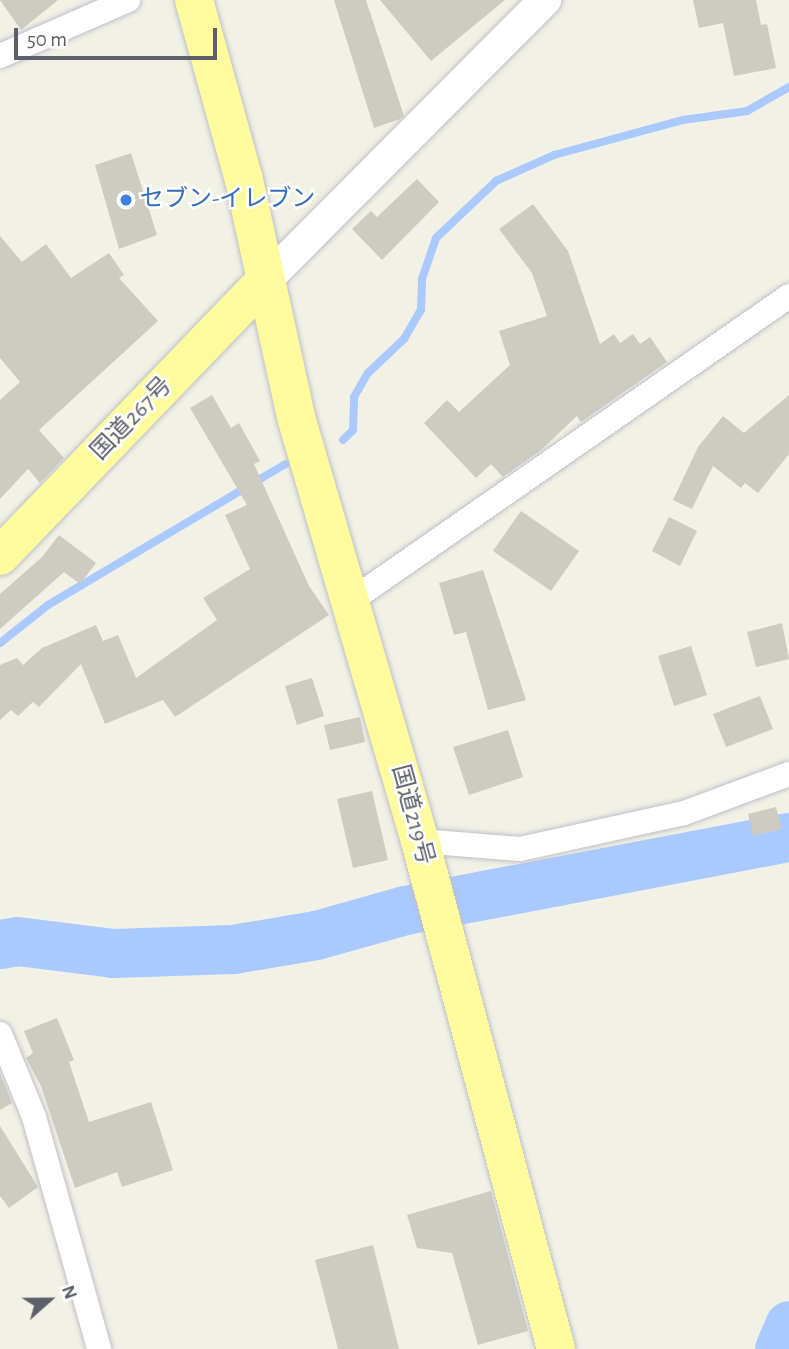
<!DOCTYPE html>
<html>
<head>
<meta charset="utf-8">
<style>
	body { margin:0 }
	#map { position:relative; width:789px; height:1349px; overflow:hidden; background:#f1f1e6; font-family:"Alegreya Sans","Noto Sans JP",sans-serif }
	div>[style] { position:absolute }
	.stream>* { height:8px; margin:-4px; padding:0 4px; transform-origin:4px; border-radius:4px; background:#a9c9ff }
	.river>* { height:49px; margin:-24.5px; padding:0 24.5px; transform-origin:24.5px; border-radius:24.5px; background:#a9c9ff }
	.building>* { inset:0; background:#ccccc3 }
	.roads { filter:drop-shadow(0 0 2px #bebfc6) drop-shadow(0 0 2px #bebfc6) }
	.minor>* { height:24px; margin:-12px; padding:0 12px; transform-origin:12px; border-radius:12px; background:#fff }
	.tertiary>* { height:32px; margin:-16px; padding:0 16px; transform-origin:16px; border-radius:16px; background:#fff }
	.trunk>* { height:38px; margin:-19px; padding:0 19px; transform-origin:19px; border-radius:19px; background:#fefb9f }
	.dots>* { width:19px; height:19px; translate:-50% -50%; box-sizing:border-box; border:4px solid #fff; border-radius:50% }
	span { translate:-50% -50%; white-space:nowrap; text-align:center; line-height:1.15; -webkit-text-stroke:5px #fff; paint-order:stroke }
	.shop-label { font-size:24px; color:#366cbe }
	.left { translate:0 -50%; text-align:left }
	.street-label { font-size:24px; color:#5d6068 }
	.north { position:absolute; left:14px; top:1265px; width:70px; height:70px; -webkit-text-stroke:5px #fff; paint-order:stroke; rotate:69deg; font-size:19px; font-weight:700; line-height:28px; text-align:center; color:#5d6068 }
	.north::after { content:''; display:block; margin:auto; width:24px; height:32px; background:#5d6068; clip-path:polygon(50% 0,100% 100%,50% 72%,0 100%) }
	.scale { position:absolute; left:14px; top:28px; width:203px; height:32px; box-sizing:border-box; border:4px solid #5d6068; border-top:0; padding-left:9px; font-size:21px; line-height:24px; white-space:nowrap; color:#5d6068; -webkit-text-stroke:5px #fff; paint-order:stroke }
</style>
</head>
<body>
<div id="map">
	<div class="stream">
		<div style="left:343px;top:440px;width:14px;rotate:-45deg"></div>
		<div style="left:353px;top:430px;width:33px;rotate:-88deg"></div>
		<div style="left:354px;top:397px;width:28px;rotate:-60deg"></div>
		<div style="left:368px;top:373px;width:50px;rotate:-43.4deg"></div>
		<div style="left:404px;top:339px;width:34px;rotate:-60deg"></div>
		<div style="left:421px;top:310px;width:31px;rotate:-88deg"></div>
		<div style="left:422px;top:279px;width:43px;rotate:-71.1deg"></div>
		<div style="left:436px;top:238px;width:83px;rotate:-43.5deg"></div>
		<div style="left:496px;top:181px;width:64px;rotate:-24.1deg"></div>
		<div style="left:554px;top:155px;width:134px;rotate:-15.2deg"></div>
		<div style="left:683px;top:120px;width:65px;rotate:-8deg"></div>
		<div style="left:747px;top:111px;width:48px;rotate:-29.7deg"></div>
		<div style="left:0;top:643px;width:61px;rotate:-38.4deg"></div>
		<div style="left:48px;top:605px;width:276px;rotate:-30.7deg"></div>
	</div>
	<div class="river">
		<div style="left:0;top:944px;width:17px;rotate:-10deg"></div>
		<div style="left:17px;top:941px;width:97px;rotate:7.1deg"></div>
		<div style="left:113px;top:953px;width:120px;rotate:-1.9deg"></div>
		<div style="left:233px;top:949px;width:84px;rotate:-9.6deg"></div>
		<div style="left:316px;top:935px;width:92px;rotate:-15.7deg"></div>
		<div style="left:405px;top:910px;width:391px;rotate:-10.8deg"></div>
		<div style="left:779px;top:1349px;width:26px;rotate:-67deg"></div>
	</div>
	<div class="building">
		<div style="clip-path:polygon(0 0,58px 0,21px 30px)"></div>
		<div style="clip-path:polygon(334px 0,366px 0,404px 116px,400px 119px,374px 128px)"></div>
		<div style="clip-path:polygon(380px 0,505px 0,431px 61px)"></div>
		<div style="clip-path:polygon(693px 0,756px 0,761px 25px,767px 24px,776px 68px,734px 76px,723px 23px,699px 28px)"></div>
		<div style="clip-path:polygon(131px 153px,157px 235px,119px 249px,95px 165px)"></div>
		<div style="clip-path:polygon(417px 179px,439px 202px,382px 260px,352px 229px,371px 211px,377px 217px)"></div>
		<div style="clip-path:polygon(533px 204px,568px 251px,600px 344px,614px 334px,620px 343px,633px 334px,640px 344px,650px 337px,667px 362px,581px 422px,577px 416px,541px 450px,503px 477px,491px 464px,476px 478px,424px 423px,447px 400px,459px 412px,510px 365px,499px 331px,547px 316px,532px 273px,499px 229px)"></div>
		<div style="clip-path:polygon(0 236px,22px 262px,46px 244px,71px 278px,109px 253px,124px 275px,119px 278px,158px 321px,39px 430px,64px 458px,40px 483px,28px 469px,0 499px,0 400px,20px 382px,0 358px)"></div>
		<div style="clip-path:polygon(212px 395px,231px 428px,239px 423px,260px 461px,254px 464px,309px 586px,329px 615px,175px 717px,163px 700px,105px 724px,81px 664px,39px 707px,33px 702px,18px 716px,11px 710px,0 720px,0 665px,17px 658px,23px 665px,42px 648px,96px 625px,103px 641px,118px 635px,136px 678px,217px 620px,203px 598px,250px 569px,225px 515px,247px 505px,190px 408px)"></div>
		<div style="clip-path:polygon(789px 395px,789px 454px,758px 493px,745px 483px,741px 488px,713px 466px,692px 509px,673px 500px,698px 447px,723px 416px,744px 433px)"></div>
		<div style="clip-path:polygon(521px 511px,579px 551px,551px 591px,493px 551px)"></div>
		<div style="clip-path:polygon(669px 517px,697px 531px,680px 566px,652px 551px)"></div>
		<div style="clip-path:polygon(59px 535px,96px 563px,80px 584px,64px 572px,0 629px,0 594px,42px 557px)"></div>
		<div style="clip-path:polygon(483px 570px,526px 700px,488px 710px,466px 632px,454px 635px,439px 583px)"></div>
		<div style="clip-path:polygon(782px 623px,789px 659px,756px 667px,747px 632px)"></div>
		<div style="clip-path:polygon(691px 646px,707px 695px,674px 706px,658px 656px)"></div>
		<div style="clip-path:polygon(312px 678px,324px 716px,297px 725px,285px 686px)"></div>
		<div style="clip-path:polygon(760px 696px,773px 729px,726px 747px,713px 714px)"></div>
		<div style="clip-path:polygon(360px 717px,365px 742px,330px 750px,324px 725px)"></div>
		<div style="clip-path:polygon(508px 730px,523px 777px,469px 795px,453px 747px)"></div>
		<div style="clip-path:polygon(372px 791px,388px 860px,353px 868px,337px 799px)"></div>
		<div style="clip-path:polygon(776px 807px,782px 829px,753px 836px,748px 814px)"></div>
		<div style="clip-path:polygon(57px 1018px,74px 1060px,69px 1062px,89px 1122px,151px 1102px,173px 1170px,122px 1187px,117px 1172px,75px 1188px,41px 1086px,26px 1058px,33px 1053px,24px 1031px)"></div>
		<div style="clip-path:polygon(0 1073px,12px 1103px,0 1110px)"></div>
		<div style="clip-path:polygon(0 1126px,38px 1187px,9px 1208px,0 1196px)"></div>
		<div style="clip-path:polygon(491px 1191px,528px 1331px,478px 1345px,452px 1253px,417px 1248px,407px 1215px)"></div>
		<div style="clip-path:polygon(373px 1245px,399px 1349px,338px 1349px,315px 1260px)"></div>
	</div>
	<div class="roads">
		<div class="minor">
			<div style="left:0;top:56px;width:140px;rotate:-23.6deg"></div>
			<div style="left:352px;top:600px;width:532px;rotate:-34.82deg"></div>
			<div style="left:420px;top:841px;width:100px;rotate:4.6deg"></div>
			<div style="left:520px;top:849px;width:168px;rotate:-12.4deg"></div>
			<div style="left:684px;top:813px;width:112px;rotate:-20.4deg"></div>
			<div style="left:0;top:1034px;width:90px;rotate:67.7deg"></div>
			<div style="left:34px;top:1117px;width:241px;rotate:74.3deg"></div>
		</div>
		<div class="tertiary">
			<div style="left:265px;top:281px;width:397px;rotate:-45.1deg"></div>
		</div>
		<div class="trunk">
			<div style="left:194px;top:0;width:187px;rotate:74.5deg"></div>
			<div style="left:244px;top:180px;width:243px;rotate:77.6deg"></div>
			<div style="left:296px;top:417px;width:442px;rotate:73.7deg"></div>
			<div style="left:420px;top:841px;width:526px;rotate:75.01deg"></div>
			<div style="left:0;top:556px;width:382px;rotate:-46.1deg"></div>
		</div>
	</div>
	<div class="dots">
		<div style="left:126px;top:200px;background:#3f7fe0"></div>
	</div>
	<div class="shop-label">
		<span class="left" style="left:140px;top:200px">セブン-イレブン</span>
	</div>
	<div class="street-label">
		<span style="left:132px;top:419px;rotate:-46deg">国道267号</span>
		<span style="left:412px;top:815px;rotate:75deg">国道219号</span>
	</div>
	<div class="north">N</div>
	<div class="scale">50 m</div>
</div>
</body>
</html>
